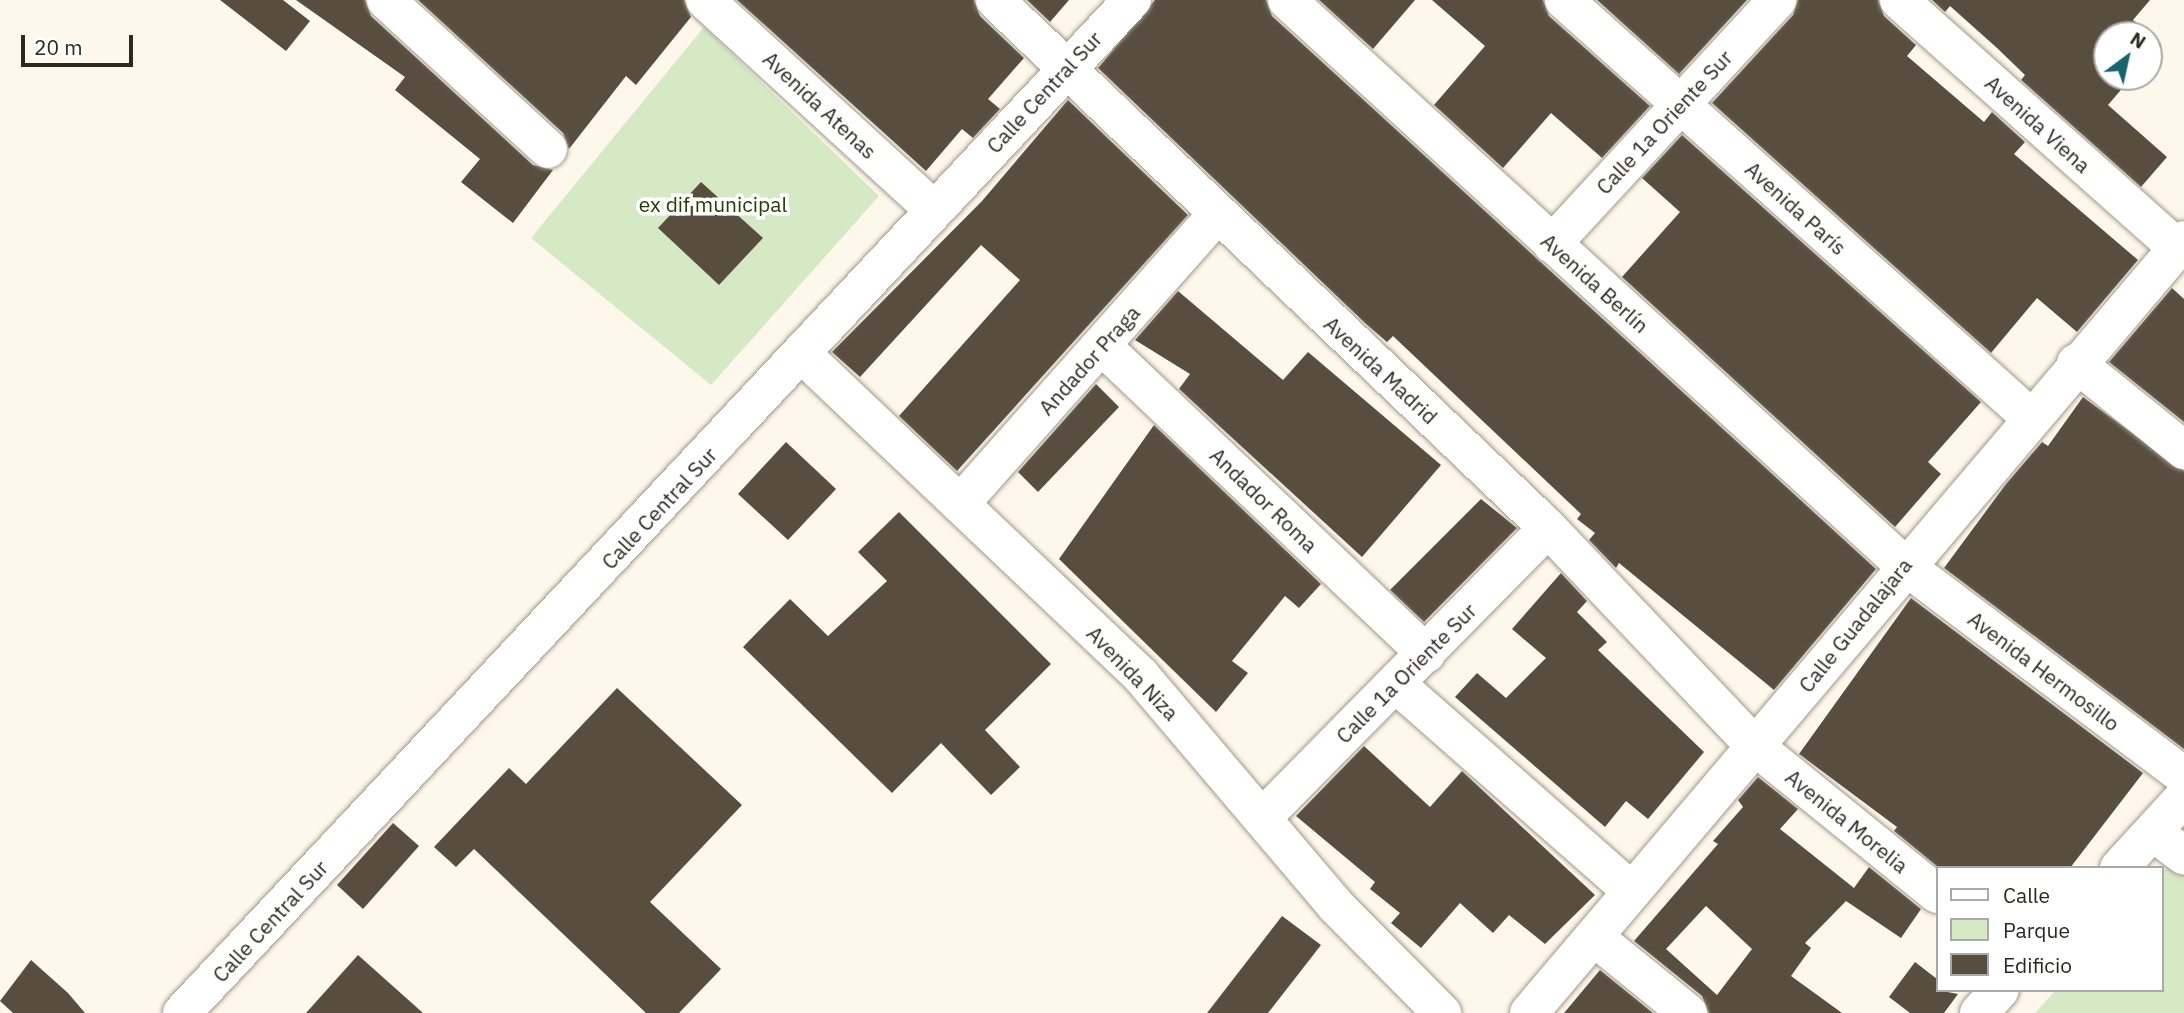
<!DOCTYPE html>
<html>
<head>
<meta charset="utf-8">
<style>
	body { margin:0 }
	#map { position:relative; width:2184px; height:1013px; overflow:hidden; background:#fef7ec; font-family:"IBM Plex Sans",sans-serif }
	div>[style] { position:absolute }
	.green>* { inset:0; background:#d5e9c5 }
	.building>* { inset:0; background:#584e40 }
	.roads { filter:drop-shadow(0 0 2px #a39887) drop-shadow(0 0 2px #a39887) }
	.minor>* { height:38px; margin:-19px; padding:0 19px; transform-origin:19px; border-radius:19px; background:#fff }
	span { translate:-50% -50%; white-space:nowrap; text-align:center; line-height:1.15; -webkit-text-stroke:7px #fff; paint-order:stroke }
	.street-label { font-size:21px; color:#2d2922 }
	.park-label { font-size:21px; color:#243f00 }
	.legend { position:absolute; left:1936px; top:866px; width:228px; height:126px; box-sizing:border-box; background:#fff; border:2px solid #aba9a7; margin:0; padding:9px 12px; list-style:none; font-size:21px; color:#2d2922 }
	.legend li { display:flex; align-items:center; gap:14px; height:35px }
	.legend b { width:35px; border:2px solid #aba9a7 }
	.north { position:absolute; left:2093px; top:21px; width:70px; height:70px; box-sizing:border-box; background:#fff; border:2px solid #aba9a7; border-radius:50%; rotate:33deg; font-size:19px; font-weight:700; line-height:28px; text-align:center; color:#2d2922 }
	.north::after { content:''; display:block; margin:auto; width:24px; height:32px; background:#16646c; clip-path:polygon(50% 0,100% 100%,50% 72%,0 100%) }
	.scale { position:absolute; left:21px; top:35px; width:112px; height:32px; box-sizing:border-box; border:4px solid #2d2922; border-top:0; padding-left:9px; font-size:21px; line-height:24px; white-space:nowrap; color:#2d2922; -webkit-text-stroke:5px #fff; paint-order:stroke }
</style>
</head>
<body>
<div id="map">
	<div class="green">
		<div style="clip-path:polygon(704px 27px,879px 196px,711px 385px,531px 238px)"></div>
		<div style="clip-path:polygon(2170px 864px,2184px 876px,2184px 1013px,2035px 1013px,2056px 990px,2161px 990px,2161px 874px)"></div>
	</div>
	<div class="building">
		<div style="clip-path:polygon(220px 0,283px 0,310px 21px,286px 51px)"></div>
		<div style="clip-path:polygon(296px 0,365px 0,371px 16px,533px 165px,553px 170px,513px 223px,461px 182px,480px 159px,395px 90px,405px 77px)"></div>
		<div style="clip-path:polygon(418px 0,684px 0,691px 17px,636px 85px,626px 76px,569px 149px,563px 133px)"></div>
		<div style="clip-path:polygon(737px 0,974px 0,980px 16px,1024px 58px,988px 99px,1000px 109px,973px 138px,962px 129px,926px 171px)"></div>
		<div style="clip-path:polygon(1027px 0,1069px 0,1050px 22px)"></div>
		<div style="clip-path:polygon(1155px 0,1266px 0,1272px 16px,1876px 569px,1774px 690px,1619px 563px,1616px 568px,1589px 540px,1595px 533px,1577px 519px,1581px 514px,1393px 336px,1387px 342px,1366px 324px,1098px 68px)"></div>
		<div style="clip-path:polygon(1319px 0,1415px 0,1373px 49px)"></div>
		<div style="clip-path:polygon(1432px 0,1543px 0,1549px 16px,1650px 106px,1602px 158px,1551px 113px,1503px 168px,1434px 105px,1485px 46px)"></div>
		<div style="clip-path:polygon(1597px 0,1747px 0,1679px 74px)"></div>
		<div style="clip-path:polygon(1798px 0,1878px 0,1884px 16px,1916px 45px,1907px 56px,1984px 122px,1992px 112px,2025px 142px,2014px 154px,2138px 260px,2077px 332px,2037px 298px,1991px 353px,1712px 103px,1793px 15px)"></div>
		<div style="clip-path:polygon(1932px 0,2150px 0,2133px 20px,2161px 44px,2149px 58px,2149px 35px,2107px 35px,2107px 77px,2132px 77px,2108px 105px,2167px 157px,2141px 187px,2021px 80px,2025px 75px,1997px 48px,1950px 6px,1945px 12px)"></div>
		<div style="clip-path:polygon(1068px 100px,1188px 215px,957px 471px,899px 416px,1020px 280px,981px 245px,860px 377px,832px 352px,982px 201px)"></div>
		<div style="clip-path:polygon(1682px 135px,1981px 402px,1928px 462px,1941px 474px,1895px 527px,1622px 277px,1680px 212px,1642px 178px)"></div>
		<div style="clip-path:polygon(701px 182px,763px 238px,719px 285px,658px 228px)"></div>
		<div style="clip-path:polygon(2172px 288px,2184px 299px,2184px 422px,2109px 362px)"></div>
		<div style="clip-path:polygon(1178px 291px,1283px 380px,1308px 352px,1441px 465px,1362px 557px,1179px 389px,1190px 374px,1135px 340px)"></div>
		<div style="clip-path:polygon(1096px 384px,1119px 407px,1038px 492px,1018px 472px)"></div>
		<div style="clip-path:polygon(2083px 397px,2184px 471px,2184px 749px,1944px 568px,2006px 484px,2042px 442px,2048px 446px)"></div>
		<div style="clip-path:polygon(1154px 425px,1321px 584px,1299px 608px,1285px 596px,1232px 661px,1248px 673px,1216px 712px,1059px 559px)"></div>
		<div style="clip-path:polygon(786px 442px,836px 489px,788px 540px,738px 494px)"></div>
		<div style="clip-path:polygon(1481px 499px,1517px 528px,1424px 622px,1390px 590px)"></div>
		<div style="clip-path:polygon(899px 512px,1051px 664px,985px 730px,1020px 767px,991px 795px,941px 743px,892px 793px,743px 647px,790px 599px,828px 636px,887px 581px,858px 552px)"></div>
		<div style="clip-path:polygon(1561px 573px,1587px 601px,1577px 612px,1607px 642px,1598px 650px,1704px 752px,1648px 819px,1626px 801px,1605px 827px,1455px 697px,1477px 673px,1506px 698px,1546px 658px,1512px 629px)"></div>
		<div style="clip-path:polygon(1911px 598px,2143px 773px,2070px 868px,1939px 868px,1894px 831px,1897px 827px,1799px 754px)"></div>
		<div style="clip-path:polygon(617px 688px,742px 805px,650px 902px,721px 969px,679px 1013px,646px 1013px,474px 849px,456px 867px,434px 847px,509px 768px,526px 784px)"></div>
		<div style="clip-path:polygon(1364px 746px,1430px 807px,1462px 771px,1595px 895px,1545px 944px,1509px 915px,1493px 933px,1460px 903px,1421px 948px,1391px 923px,1400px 913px,1370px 889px,1375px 882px,1296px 816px)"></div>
		<div style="clip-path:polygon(evenodd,1758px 777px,1798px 809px,1780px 829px,1854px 888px,1869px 867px,1921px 909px,1901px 938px,1846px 901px,1805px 943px,1811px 948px,1791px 976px,1842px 1013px,1709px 1013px,1702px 996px,1634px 941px,1718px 844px,1713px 841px,1743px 807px,1738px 800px,1758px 777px,1706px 906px,1752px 949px,1717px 995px,1666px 949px,1706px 906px)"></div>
		<div style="clip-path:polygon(393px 823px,419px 846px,363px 909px,337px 885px)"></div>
		<div style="clip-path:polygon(1282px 916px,1321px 945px,1268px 1013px,1207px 1013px)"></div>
		<div style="clip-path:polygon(358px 955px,423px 1013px,306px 1013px)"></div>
		<div style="clip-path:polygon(31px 960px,68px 993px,85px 1013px,13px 1013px,0 1001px)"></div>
		<div style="clip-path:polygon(1915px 962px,1937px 979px,1937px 990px,1958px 994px,1944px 1013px,1910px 1013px,1889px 997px)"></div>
		<div style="clip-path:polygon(1600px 970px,1653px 1013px,1564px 1013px)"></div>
	</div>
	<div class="roads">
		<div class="minor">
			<div style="left:386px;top:0;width:220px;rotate:42.6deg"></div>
			<div style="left:705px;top:0;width:311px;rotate:42.5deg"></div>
			<div style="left:995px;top:0;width:765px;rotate:43.68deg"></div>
			<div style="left:1548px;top:528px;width:303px;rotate:46.5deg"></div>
			<div style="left:1757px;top:748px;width:232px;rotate:39deg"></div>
			<div style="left:1287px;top:0;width:837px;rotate:42.48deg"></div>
			<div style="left:1904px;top:565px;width:351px;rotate:37deg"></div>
			<div style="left:1564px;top:0;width:624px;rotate:41.82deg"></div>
			<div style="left:1899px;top:0;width:373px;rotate:41.7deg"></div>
			<div style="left:1552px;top:244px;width:332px;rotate:-47.3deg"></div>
			<div style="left:1102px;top:346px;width:447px;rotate:43.5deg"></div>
			<div style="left:803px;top:355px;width:466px;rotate:43.5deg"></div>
			<div style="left:1141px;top:676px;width:302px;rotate:49.7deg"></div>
			<div style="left:1336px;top:906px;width:151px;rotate:45.3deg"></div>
			<div style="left:2076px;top:363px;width:139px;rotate:38.9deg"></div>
			<div style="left:960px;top:504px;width:387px;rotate:-48.4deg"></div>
			<div style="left:1396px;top:684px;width:314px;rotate:41.3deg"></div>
			<div style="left:1262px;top:818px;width:407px;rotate:-45.4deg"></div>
			<div style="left:2153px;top:832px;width:39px;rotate:37deg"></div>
			<div style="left:2119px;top:868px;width:96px;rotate:-47.5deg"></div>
			<div style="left:1594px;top:937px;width:121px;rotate:39deg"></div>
			<div style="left:182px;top:1013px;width:1389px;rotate:-46.84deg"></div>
			<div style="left:1529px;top:1013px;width:1013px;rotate:-49.72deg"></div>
			<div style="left:1979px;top:1013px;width:31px;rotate:-48deg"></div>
		</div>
	</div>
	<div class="street-label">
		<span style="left:1044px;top:92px;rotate:-47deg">Calle Central Sur</span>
		<span style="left:820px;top:105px;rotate:43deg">Avenida Atenas</span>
		<span style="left:1664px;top:122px;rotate:-47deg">Calle 1a Oriente Sur</span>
		<span style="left:2038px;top:124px;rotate:42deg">Avenida Viena</span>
		<span style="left:1796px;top:208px;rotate:42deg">Avenida París</span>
		<span style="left:1595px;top:283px;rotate:42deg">Avenida Berlín</span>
		<span style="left:1089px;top:360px;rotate:-48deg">Andador Praga</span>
		<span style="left:1381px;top:370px;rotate:43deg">Avenida Madrid</span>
		<span style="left:1264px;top:500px;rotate:44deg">Andador Roma</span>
		<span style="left:659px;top:508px;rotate:-47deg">Calle Central Sur</span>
		<span style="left:1855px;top:625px;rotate:-51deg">Calle Guadalajara</span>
		<span style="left:2044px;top:671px;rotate:37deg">Avenida Hermosillo</span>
		<span style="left:1133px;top:673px;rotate:46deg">Avenida Niza</span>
		<span style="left:1406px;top:673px;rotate:-45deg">Calle 1a Oriente Sur</span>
		<span style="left:1847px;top:821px;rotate:39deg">Avenida Morelia</span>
		<span style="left:270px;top:921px;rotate:-47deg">Calle Central Sur</span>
	</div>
	<div class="park-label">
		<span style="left:713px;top:204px">ex dif municipal</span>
	</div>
	<ul class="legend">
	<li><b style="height:9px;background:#fff"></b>Calle</li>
	<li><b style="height:19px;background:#d5e9c5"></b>Parque</li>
	<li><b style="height:19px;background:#584e40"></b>Edificio</li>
	</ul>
	<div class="north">N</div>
	<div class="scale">20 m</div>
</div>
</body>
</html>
